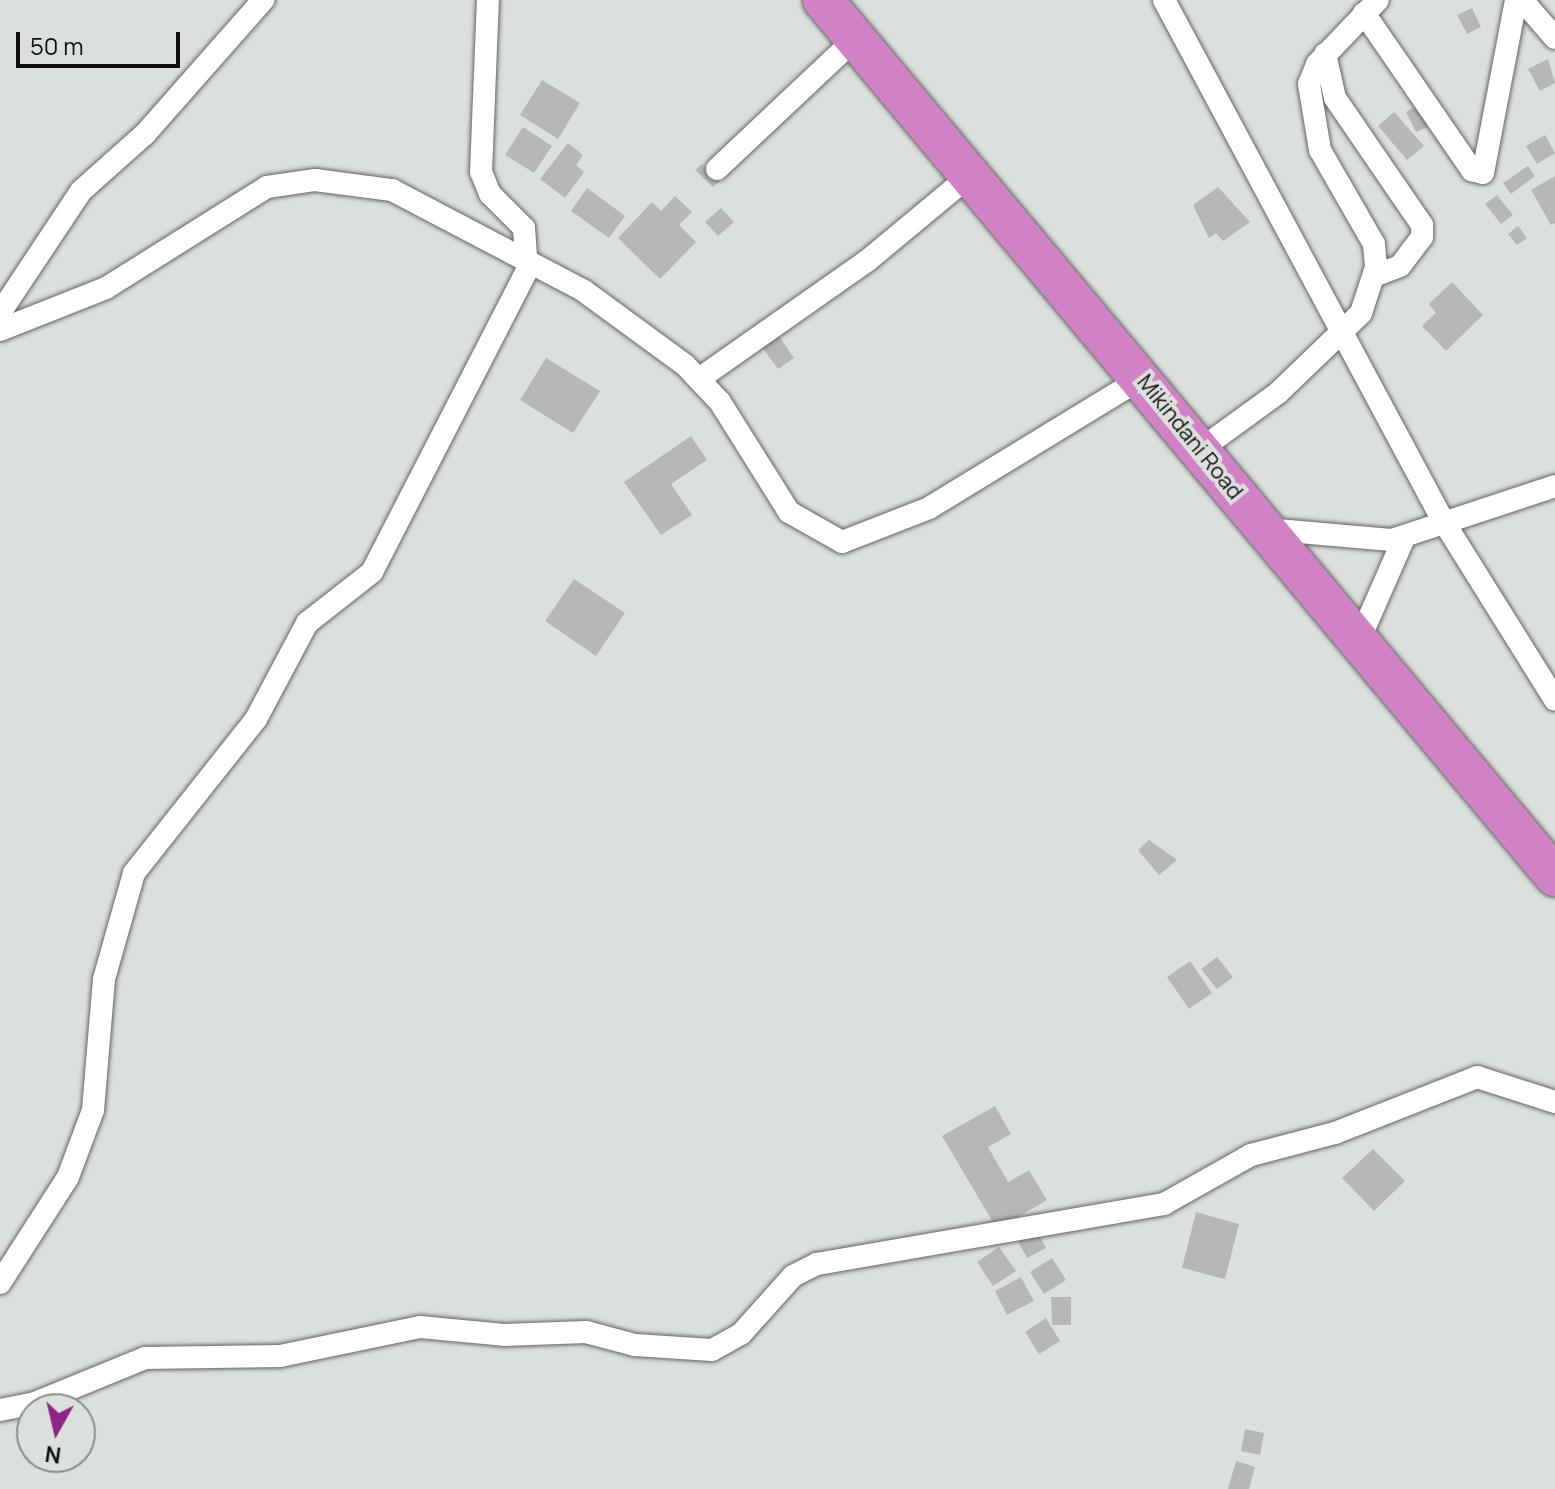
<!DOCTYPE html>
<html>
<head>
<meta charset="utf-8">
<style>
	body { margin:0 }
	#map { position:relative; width:1555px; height:1489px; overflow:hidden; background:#dce0dd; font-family:Manrope,sans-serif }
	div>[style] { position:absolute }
	.building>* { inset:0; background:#b5b8b5 }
	.roads { filter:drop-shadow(0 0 2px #636663) drop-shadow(0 0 2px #636663) }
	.street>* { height:22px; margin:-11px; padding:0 11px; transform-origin:11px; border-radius:11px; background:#fff }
	.highway>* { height:40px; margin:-20px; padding:0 20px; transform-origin:20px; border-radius:20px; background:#d182c5 }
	span { translate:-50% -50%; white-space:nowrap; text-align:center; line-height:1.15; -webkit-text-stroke:8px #dce0dd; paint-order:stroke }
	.street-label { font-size:22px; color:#0e0f0e }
	.north { position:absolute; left:16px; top:1393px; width:80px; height:80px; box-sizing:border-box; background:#dce0dd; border:2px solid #8a8c8a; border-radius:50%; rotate:188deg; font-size:22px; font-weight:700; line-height:32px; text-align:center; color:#0e0f0e }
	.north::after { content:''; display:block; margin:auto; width:28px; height:36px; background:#912486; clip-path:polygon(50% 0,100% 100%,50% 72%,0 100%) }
	.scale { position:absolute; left:16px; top:32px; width:164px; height:36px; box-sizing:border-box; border:4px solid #0e0f0e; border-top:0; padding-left:10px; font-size:24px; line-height:28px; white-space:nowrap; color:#0e0f0e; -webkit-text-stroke:6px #dce0dd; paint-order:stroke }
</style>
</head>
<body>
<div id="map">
	<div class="building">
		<div style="clip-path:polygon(1472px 8px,1481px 27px,1467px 34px,1457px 15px)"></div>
		<div style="clip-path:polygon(1548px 59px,1555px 83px,1540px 91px,1528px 69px)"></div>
		<div style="clip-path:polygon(542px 80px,580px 103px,558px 139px,520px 115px)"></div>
		<div style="clip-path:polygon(1419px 105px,1430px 126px,1416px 132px,1406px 112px)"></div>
		<div style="clip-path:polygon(1394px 112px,1424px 146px,1407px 160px,1378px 126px)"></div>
		<div style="clip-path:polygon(523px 127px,552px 146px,534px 173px,505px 155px)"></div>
		<div style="clip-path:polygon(1545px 135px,1555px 153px,1537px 164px,1526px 146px)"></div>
		<div style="clip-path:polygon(568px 143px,583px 155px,576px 165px,584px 172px,565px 198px,540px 179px)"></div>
		<div style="clip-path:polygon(702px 164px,720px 181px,713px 187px,695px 170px)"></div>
		<div style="clip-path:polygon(1528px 166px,1535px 176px,1511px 194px,1503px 183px)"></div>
		<div style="clip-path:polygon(1555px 176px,1555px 223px,1551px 225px,1531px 190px)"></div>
		<div style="clip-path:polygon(1218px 187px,1250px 222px,1223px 241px,1216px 233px,1209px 238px,1193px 205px)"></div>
		<div style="clip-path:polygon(587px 188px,625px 216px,609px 238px,571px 211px)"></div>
		<div style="clip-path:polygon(1497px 195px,1513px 215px,1501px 224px,1485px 204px)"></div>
		<div style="clip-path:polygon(675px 196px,692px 212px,679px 225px,696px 242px,660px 279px,618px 238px,652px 202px,661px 211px)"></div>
		<div style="clip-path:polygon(721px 208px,734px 222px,718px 236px,705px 222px)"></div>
		<div style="clip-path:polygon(1518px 226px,1527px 238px,1517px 245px,1508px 234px)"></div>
		<div style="clip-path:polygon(1452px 282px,1483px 315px,1446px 351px,1422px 326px,1436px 313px,1429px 304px)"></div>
		<div style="clip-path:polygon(777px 333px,794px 358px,778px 369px,760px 344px)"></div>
		<div style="clip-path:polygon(546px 358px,600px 391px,573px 433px,520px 400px)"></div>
		<div style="clip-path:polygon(691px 436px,707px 460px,671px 484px,692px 515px,661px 535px,624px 482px)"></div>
		<div style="clip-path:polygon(574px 579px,625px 613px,596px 656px,545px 621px)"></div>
		<div style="clip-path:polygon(1149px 840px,1177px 860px,1159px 875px,1138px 850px)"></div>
		<div style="clip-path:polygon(1217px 957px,1233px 977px,1217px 989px,1201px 969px)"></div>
		<div style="clip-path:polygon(1190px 961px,1212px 993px,1189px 1009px,1167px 977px)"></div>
		<div style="clip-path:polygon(995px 1106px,1011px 1134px,988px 1147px,1008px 1182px,1029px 1170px,1047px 1200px,997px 1229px,942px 1136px)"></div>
		<div style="clip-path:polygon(1373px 1149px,1405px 1181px,1374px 1211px,1342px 1178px)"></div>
		<div style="clip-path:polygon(1196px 1212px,1239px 1224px,1225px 1279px,1182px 1268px)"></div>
		<div style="clip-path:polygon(1034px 1225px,1046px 1248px,1027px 1258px,1015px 1236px)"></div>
		<div style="clip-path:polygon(999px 1247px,1016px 1271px,993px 1286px,977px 1262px)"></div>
		<div style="clip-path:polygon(1052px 1258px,1066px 1280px,1044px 1294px,1030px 1272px)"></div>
		<div style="clip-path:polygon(1021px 1277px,1034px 1301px,1007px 1315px,995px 1291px)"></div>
		<div style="clip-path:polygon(1051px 1297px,1071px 1297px,1071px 1325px,1052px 1325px)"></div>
		<div style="clip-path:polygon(1046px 1318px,1060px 1341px,1039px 1354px,1025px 1332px)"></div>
		<div style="clip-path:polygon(1245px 1429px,1264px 1433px,1260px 1455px,1241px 1451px)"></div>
		<div style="clip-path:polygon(1236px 1461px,1255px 1467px,1249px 1489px,1228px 1489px)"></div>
	</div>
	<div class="roads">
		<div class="street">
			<div style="left:1164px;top:0;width:589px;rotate:61.82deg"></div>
			<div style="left:1442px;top:519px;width:213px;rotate:58deg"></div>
			<div style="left:1522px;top:0;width:50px;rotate:49deg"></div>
			<div style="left:1364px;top:13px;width:191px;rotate:55.5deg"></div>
			<div style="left:1472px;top:170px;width:11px;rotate:15deg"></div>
			<div style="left:1483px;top:173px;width:176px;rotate:-79.2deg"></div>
			<div style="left:1325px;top:54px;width:45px;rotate:77.2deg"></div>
			<div style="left:1335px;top:98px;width:154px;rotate:55.6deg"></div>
			<div style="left:1422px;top:225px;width:12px;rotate:90deg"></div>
			<div style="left:1422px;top:237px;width:36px;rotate:127deg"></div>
			<div style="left:1400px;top:266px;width:28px;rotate:159deg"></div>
			<div style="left:717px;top:169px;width:190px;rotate:-43.3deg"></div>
			<div style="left:0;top:313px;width:146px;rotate:-56.4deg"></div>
			<div style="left:81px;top:191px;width:86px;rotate:-41.7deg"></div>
			<div style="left:145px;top:134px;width:179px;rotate:-48.6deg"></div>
			<div style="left:0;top:330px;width:114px;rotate:-21.6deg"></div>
			<div style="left:106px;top:288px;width:190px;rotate:-32.1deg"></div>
			<div style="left:267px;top:187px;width:49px;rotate:-8.3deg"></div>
			<div style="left:315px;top:180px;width:78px;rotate:7.4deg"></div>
			<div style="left:392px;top:190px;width:217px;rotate:27.7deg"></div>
			<div style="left:584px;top:291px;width:125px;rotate:36.2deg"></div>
			<div style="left:685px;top:365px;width:51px;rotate:46.6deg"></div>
			<div style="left:720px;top:402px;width:130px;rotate:57.9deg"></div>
			<div style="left:789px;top:512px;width:61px;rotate:29.5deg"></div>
			<div style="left:842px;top:542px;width:93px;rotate:-21.3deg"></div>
			<div style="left:929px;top:508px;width:250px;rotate:-31.4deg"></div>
			<div style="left:699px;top:379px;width:205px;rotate:-35.1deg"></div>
			<div style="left:867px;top:261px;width:131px;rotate:-39.7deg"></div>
			<div style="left:1201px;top:449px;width:95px;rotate:-36deg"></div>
			<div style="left:1278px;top:393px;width:115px;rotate:-43.9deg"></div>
			<div style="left:1361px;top:313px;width:48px;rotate:-71.9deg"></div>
			<div style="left:1376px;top:267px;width:23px;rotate:-95deg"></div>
			<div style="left:1374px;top:244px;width:108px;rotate:-119.9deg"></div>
			<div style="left:1320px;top:150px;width:67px;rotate:-99.5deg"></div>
			<div style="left:1309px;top:84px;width:22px;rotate:-68deg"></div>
			<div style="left:1317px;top:64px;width:88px;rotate:-46.4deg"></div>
			<div style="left:1265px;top:529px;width:127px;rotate:5deg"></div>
			<div style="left:1392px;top:540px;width:172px;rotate:-18.3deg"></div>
			<div style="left:1357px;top:645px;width:117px;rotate:-66.3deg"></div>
			<div style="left:0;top:1283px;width:126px;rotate:-57.3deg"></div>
			<div style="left:68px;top:1177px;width:72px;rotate:-69.5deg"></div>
			<div style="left:93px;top:1110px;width:131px;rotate:-85.2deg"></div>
			<div style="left:104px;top:979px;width:110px;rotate:-74.2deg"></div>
			<div style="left:134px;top:873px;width:196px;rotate:-51.6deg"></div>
			<div style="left:256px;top:719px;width:109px;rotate:-62deg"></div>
			<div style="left:307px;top:623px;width:83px;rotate:-38.1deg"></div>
			<div style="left:372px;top:572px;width:339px;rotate:-62.8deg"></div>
			<div style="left:527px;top:270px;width:42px;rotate:-94.1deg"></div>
			<div style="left:524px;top:228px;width:48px;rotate:-135deg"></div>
			<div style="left:490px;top:194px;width:24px;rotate:-112deg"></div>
			<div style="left:481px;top:172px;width:172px;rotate:-87.7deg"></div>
			<div style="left:0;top:1410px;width:36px;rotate:-11deg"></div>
			<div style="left:35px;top:1403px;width:119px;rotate:-22.2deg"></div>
			<div style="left:145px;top:1358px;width:135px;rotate:-0.8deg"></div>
			<div style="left:280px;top:1356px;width:143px;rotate:-11.7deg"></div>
			<div style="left:420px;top:1327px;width:84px;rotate:5.4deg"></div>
			<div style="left:504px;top:1335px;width:82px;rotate:-2.1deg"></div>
			<div style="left:586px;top:1332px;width:51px;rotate:14.9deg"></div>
			<div style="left:635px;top:1345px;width:77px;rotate:3.7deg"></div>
			<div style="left:712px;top:1350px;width:33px;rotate:-29deg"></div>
			<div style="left:741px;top:1334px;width:78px;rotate:-48.1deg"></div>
			<div style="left:793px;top:1276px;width:27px;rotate:-27deg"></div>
			<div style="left:817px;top:1264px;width:352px;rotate:-9.8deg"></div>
			<div style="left:1164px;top:1204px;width:100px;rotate:-29.4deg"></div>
			<div style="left:1251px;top:1155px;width:87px;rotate:-14.7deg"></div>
			<div style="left:1335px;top:1133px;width:153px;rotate:-21.5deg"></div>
			<div style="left:1477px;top:1077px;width:82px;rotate:17.8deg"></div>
		</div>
		<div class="highway">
			<div style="left:823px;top:0;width:1142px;rotate:50.12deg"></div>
		</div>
	</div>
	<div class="street-label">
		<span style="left:1190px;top:437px;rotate:51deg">Mikindani Road</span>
	</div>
	<div class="north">N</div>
	<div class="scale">50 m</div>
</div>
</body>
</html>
